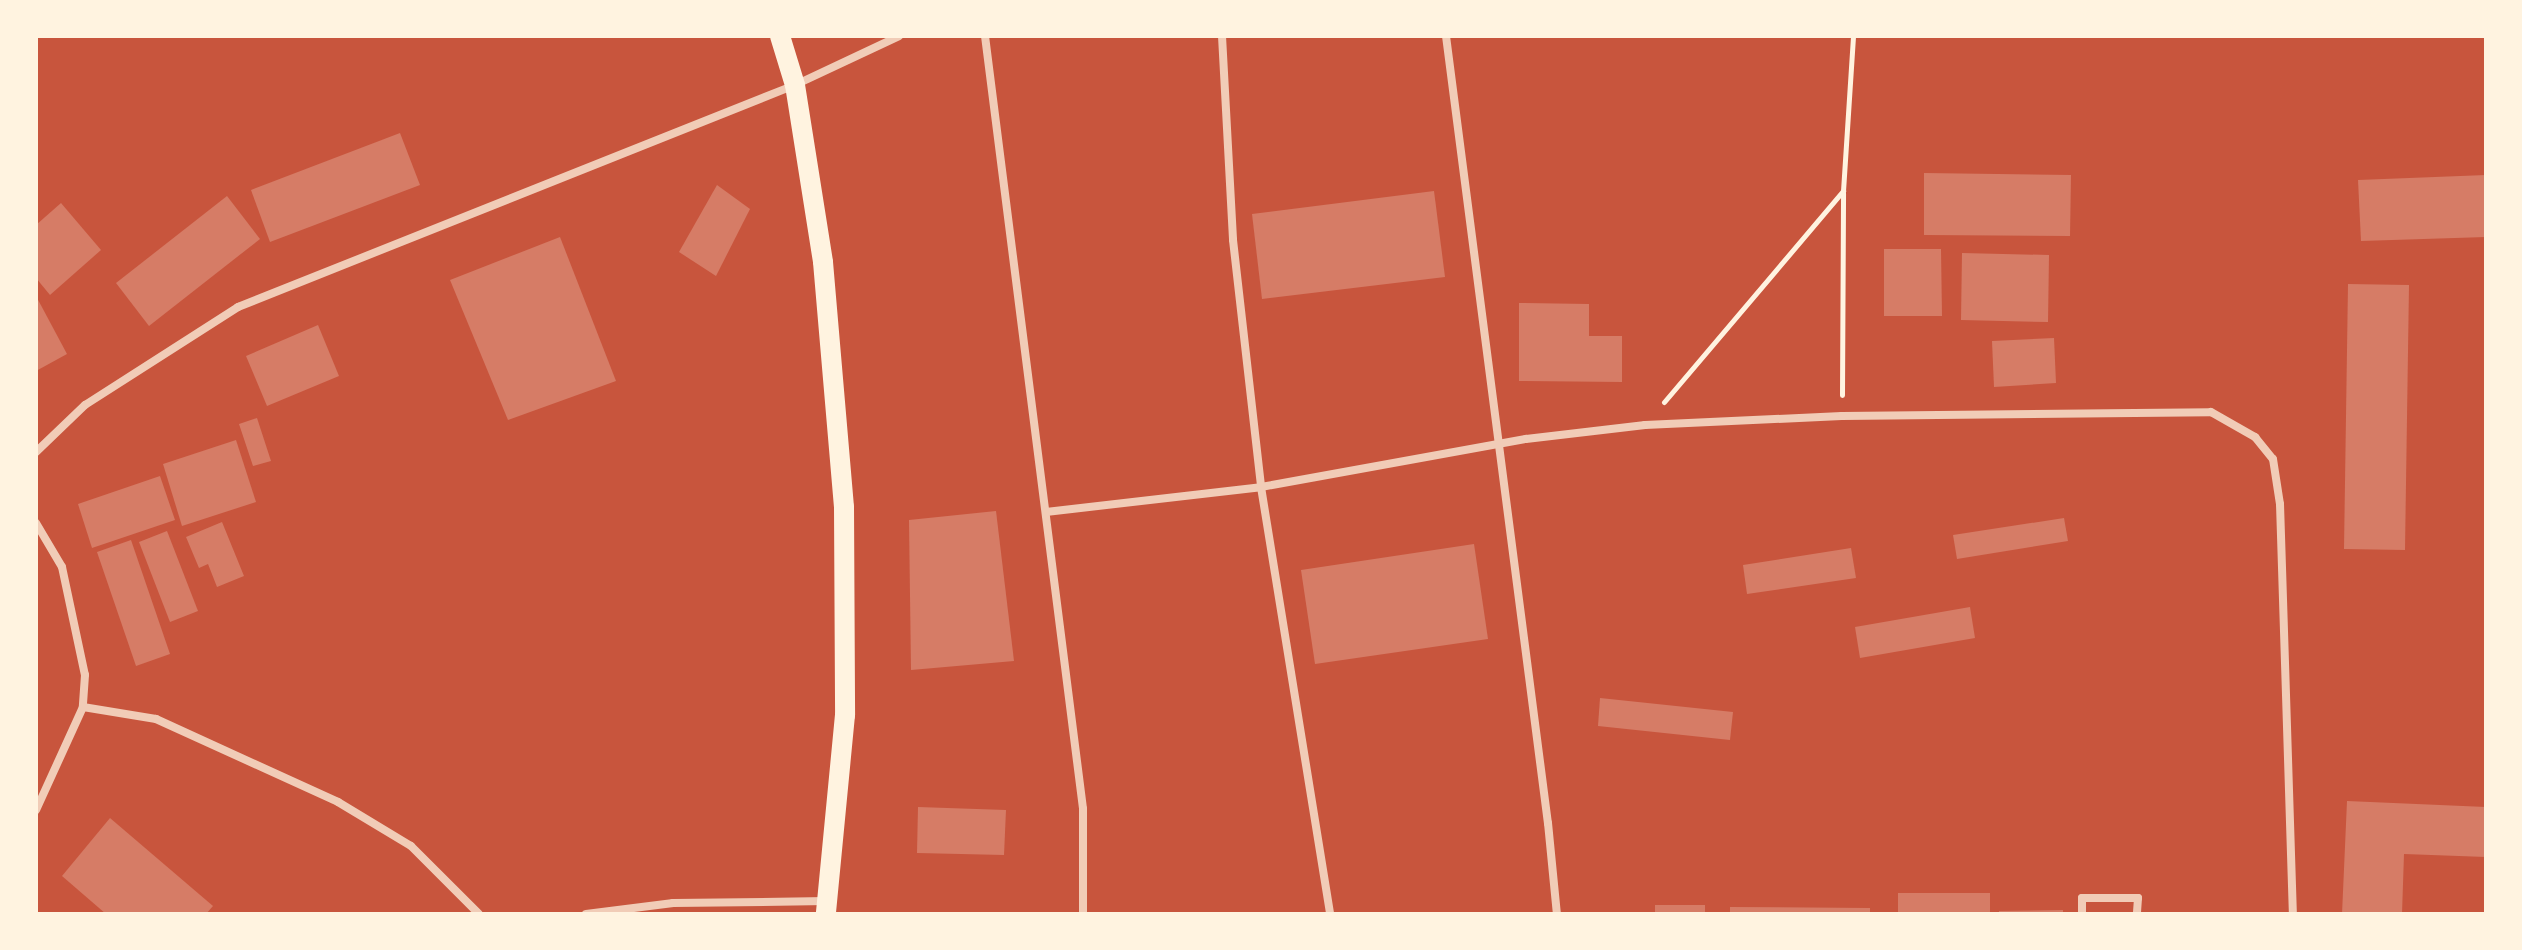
<!DOCTYPE html>
<html>
<head>
<meta charset="utf-8">
<style>
	body { margin:0 }
	#map { position:relative; width:2522px; height:950px; overflow:hidden; background:#c8553d; font-family:"Varela Round",sans-serif }
	div>[style] { position:absolute }
	.building>* { inset:0; background:#d67c66 }
	.path>* { height:5px; margin:-2.5px; padding:0 2.5px; transform-origin:2.5px; border-radius:2.5px; background:#fff3e0 }
	.minor>* { height:8px; margin:-4px; padding:0 4px; transform-origin:4px; border-radius:4px; background:#f1ccb7 }
	.primary>* { height:20px; margin:-10px; padding:0 10px; transform-origin:10px; border-radius:10px; background:#fff3e0 }
	span { translate:-50% -50%; white-space:nowrap; text-align:center; line-height:1.15; -webkit-text-stroke:6px #fff3e0; paint-order:stroke }
	.frame { position:absolute; inset:0; border:38px solid #fff3e0; pointer-events:none }
</style>
</head>
<body>
<div id="map">
	<div class="building">
		<i style="clip-path:polygon(400px 133px,420px 185px,270px 242px,251px 190px)"></i>
		<i style="clip-path:polygon(1924px 173px,2071px 175px,2070px 236px,1924px 235px)"></i>
		<i style="clip-path:polygon(2486px 175px,2486px 237px,2361px 241px,2358px 180px)"></i>
		<i style="clip-path:polygon(717px 185px,750px 209px,716px 276px,679px 252px)"></i>
		<i style="clip-path:polygon(1434px 191px,1445px 277px,1262px 299px,1252px 214px)"></i>
		<i style="clip-path:polygon(227px 196px,260px 239px,149px 326px,116px 283px)"></i>
		<i style="clip-path:polygon(61px 203px,101px 250px,50px 295px,36px 278px,36px 225px)"></i>
		<i style="clip-path:polygon(560px 237px,616px 381px,508px 420px,450px 280px)"></i>
		<i style="clip-path:polygon(1884px 249px,1941px 249px,1942px 316px,1884px 316px)"></i>
		<i style="clip-path:polygon(1962px 253px,2049px 255px,2048px 322px,1961px 320px)"></i>
		<i style="clip-path:polygon(2348px 284px,2409px 285px,2405px 550px,2344px 549px)"></i>
		<i style="clip-path:polygon(36px 296px,67px 354px,36px 371px)"></i>
		<i style="clip-path:polygon(1519px 303px,1589px 304px,1589px 336px,1622px 336px,1622px 382px,1519px 381px)"></i>
		<i style="clip-path:polygon(318px 325px,339px 376px,267px 406px,246px 356px)"></i>
		<i style="clip-path:polygon(2054px 338px,2056px 383px,1994px 387px,1992px 341px)"></i>
		<i style="clip-path:polygon(257px 418px,271px 461px,253px 466px,239px 424px)"></i>
		<i style="clip-path:polygon(236px 440px,256px 502px,182px 526px,163px 464px)"></i>
		<i style="clip-path:polygon(160px 476px,175px 520px,92px 548px,78px 504px)"></i>
		<i style="clip-path:polygon(996px 511px,1014px 661px,911px 670px,909px 520px)"></i>
		<i style="clip-path:polygon(2064px 518px,2068px 541px,1957px 559px,1953px 535px)"></i>
		<i style="clip-path:polygon(222px 522px,244px 576px,217px 587px,208px 564px,199px 568px,186px 537px)"></i>
		<i style="clip-path:polygon(167px 531px,198px 611px,170px 622px,139px 542px)"></i>
		<i style="clip-path:polygon(131px 540px,170px 654px,136px 666px,97px 552px)"></i>
		<i style="clip-path:polygon(1474px 544px,1488px 639px,1315px 664px,1301px 570px)"></i>
		<i style="clip-path:polygon(1851px 548px,1856px 578px,1747px 594px,1743px 565px)"></i>
		<i style="clip-path:polygon(1970px 607px,1975px 638px,1860px 658px,1855px 627px)"></i>
		<i style="clip-path:polygon(1600px 698px,1733px 712px,1730px 740px,1598px 726px)"></i>
		<i style="clip-path:polygon(2347px 801px,2486px 807px,2486px 857px,2404px 854px,2402px 914px,2342px 914px)"></i>
		<i style="clip-path:polygon(918px 807px,1006px 810px,1004px 855px,917px 853px)"></i>
		<i style="clip-path:polygon(110px 818px,213px 906px,206px 914px,106px 914px,62px 876px)"></i>
		<i style="clip-path:polygon(1898px 893px,1990px 893px,1990px 914px,1898px 914px)"></i>
		<i style="clip-path:polygon(1655px 905px,1705px 905px,1705px 914px,1655px 914px)"></i>
		<i style="clip-path:polygon(1730px 907px,1870px 908px,1870px 914px,1730px 914px)"></i>
		<i style="clip-path:polygon(2063px 910px,2063px 914px,1999px 914px,1999px 911px)"></i>
	</div>
	<div class="path">
		<i style="left:1842px;top:395px;width:202px;rotate:-89.7deg"></i>
		<i style="left:1664px;top:402px;width:277px;rotate:-49.7deg"></i>
		<i style="left:1843px;top:191px;width:155px;rotate:-86.3deg"></i>
	</div>
	<div class="minor">
		<i style="left:985px;top:36px;width:779px;rotate:82.77deg"></i>
		<i style="left:1083px;top:809px;width:105px;rotate:90deg"></i>
		<i style="left:1222px;top:36px;width:204px;rotate:86.9deg"></i>
		<i style="left:1233px;top:240px;width:249px;rotate:83.5deg"></i>
		<i style="left:1261px;top:487px;width:433px;rotate:80.8deg"></i>
		<i style="left:1446px;top:36px;width:794px;rotate:82.62deg"></i>
		<i style="left:1548px;top:823px;width:91px;rotate:84.4deg"></i>
		<i style="left:36px;top:452px;width:68px;rotate:-43.8deg"></i>
		<i style="left:85px;top:405px;width:182px;rotate:-32.6deg"></i>
		<i style="left:238px;top:307px;width:600px;rotate:-21.73deg"></i>
		<i style="left:795px;top:85px;width:115px;rotate:-25.2deg"></i>
		<i style="left:1046px;top:512px;width:216px;rotate:-6.6deg"></i>
		<i style="left:1261px;top:487px;width:269px;rotate:-10.3deg"></i>
		<i style="left:1526px;top:439px;width:120px;rotate:-6.7deg"></i>
		<i style="left:1645px;top:425px;width:197px;rotate:-2.6deg"></i>
		<i style="left:1842px;top:416px;width:369px;rotate:-0.6deg"></i>
		<i style="left:2211px;top:412px;width:51px;rotate:29.6deg"></i>
		<i style="left:2255px;top:437px;width:28px;rotate:51deg"></i>
		<i style="left:2273px;top:459px;width:46px;rotate:81.2deg"></i>
		<i style="left:2280px;top:504px;width:410px;rotate:88.2deg"></i>
		<i style="left:36px;top:523px;width:51px;rotate:59.4deg"></i>
		<i style="left:62px;top:567px;width:110px;rotate:78deg"></i>
		<i style="left:85px;top:675px;width:32px;rotate:94deg"></i>
		<i style="left:83px;top:707px;width:113px;rotate:114.5deg"></i>
		<i style="left:83px;top:707px;width:74px;rotate:9.3deg"></i>
		<i style="left:156px;top:719px;width:200px;rotate:24.5deg"></i>
		<i style="left:338px;top:802px;width:85px;rotate:31.1deg"></i>
		<i style="left:411px;top:846px;width:96px;rotate:45deg"></i>
		<i style="left:586px;top:914px;width:88px;rotate:-7.2deg"></i>
		<i style="left:673px;top:903px;width:154px;rotate:-0.7deg"></i>
		<i style="left:2082px;top:914px;width:16px;rotate:-90deg"></i>
		<i style="left:2082px;top:898px;width:56px"></i>
		<i style="left:2138px;top:898px;width:16px;rotate:94deg"></i>
	</div>
	<div class="primary">
		<i style="left:780px;top:36px;width:51px;rotate:73deg"></i>
		<i style="left:795px;top:85px;width:179px;rotate:81deg"></i>
		<i style="left:823px;top:262px;width:246px;rotate:85.1deg"></i>
		<i style="left:844px;top:507px;width:208px;rotate:89.7deg"></i>
		<i style="left:845px;top:715px;width:200px;rotate:95.5deg"></i>
	</div>
	<div class="frame"></div>
</div>
</body>
</html>
